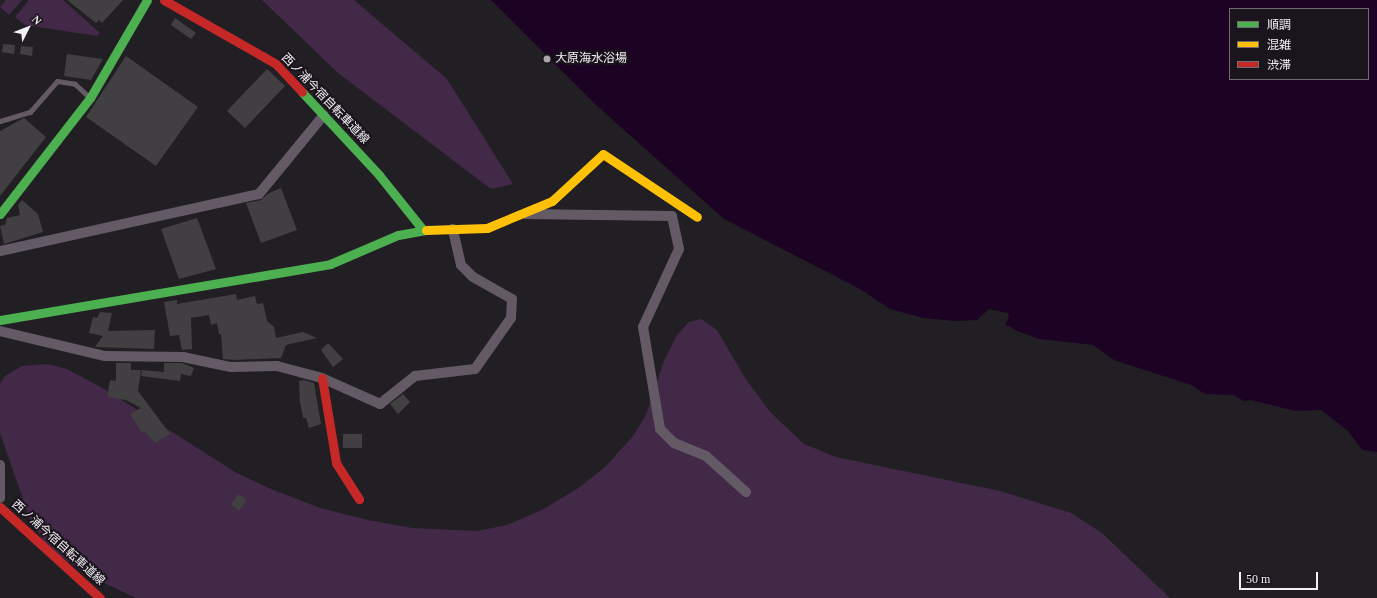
<!DOCTYPE html>
<html>
<head>
<meta charset="utf-8">
<style>
	body { margin:0 }
	#map { position:relative; width:1377px; height:598px; overflow:hidden; background:#221f24; font-family:"Times New Roman","Noto Sans JP",serif }
	div>[style] { position:absolute }
	.green>* { inset:0; background:#412947 }
	.water>* { inset:0; background:#1c0323 }
	.building>* { inset:0; background:#413f42 }
	.lane>* { height:5px; margin:-2.5px; padding:0 2.5px; transform-origin:2.5px; border-radius:2.5px; background:#635a65 }
	.street>* { height:10px; margin:-5px; padding:0 5px; transform-origin:5px; border-radius:5px; background:#635a65 }
	.fast>* { height:9px; margin:-4.5px; padding:0 4.5px; transform-origin:4.5px; border-radius:4.5px; background:#4caf50 }
	.slow>* { height:9px; margin:-4.5px; padding:0 4.5px; transform-origin:4.5px; border-radius:4.5px; background:#ffc107 }
	.jam>* { height:9px; margin:-4.5px; padding:0 4.5px; transform-origin:4.5px; border-radius:4.5px; background:#c62828 }
	.dots>* { width:11px; height:11px; translate:-50% -50%; box-sizing:border-box; border:2px solid #1a141c; border-radius:50% }
	span { translate:-50% -50%; white-space:nowrap; text-align:center; line-height:1.15; -webkit-text-stroke:4px #1a141c; paint-order:stroke }
	.poi-label { font-size:12px; color:#f4eff5 }
	.left { translate:0 -50%; text-align:left }
	.street-label { font-size:12px; color:#f4eff5 }
	.legend { position:absolute; left:1229px; top:8px; width:140px; height:72px; box-sizing:border-box; background:#1a141c; border:1px solid #716c73; margin:0; padding:5px 7px; list-style:none; font-size:12px; color:#f4eff5 }
	.legend li { display:flex; align-items:center; gap:8px; height:20px }
	.legend b { width:20px; border:1px solid #716c73 }
	.north { position:absolute; left:8px; top:8px; width:40px; height:40px; -webkit-text-stroke:3px #1a141c; paint-order:stroke; rotate:48deg; font-size:11px; font-weight:700; line-height:16px; text-align:center; color:#f4eff5 }
	.north::after { content:''; display:block; margin:auto; width:14px; height:18px; background:#f4eff5; clip-path:polygon(50% 0,100% 100%,50% 72%,0 100%) }
	.scale { position:absolute; left:1239px; top:572px; width:79px; height:18px; box-sizing:border-box; border:2px solid #f4eff5; border-top:0; padding-left:5px; font-size:12px; line-height:14px; white-space:nowrap; color:#f4eff5; -webkit-text-stroke:3px #1a141c; paint-order:stroke }
</style>
</head>
<body>
<div id="map">
	<div class="green">
		<i style="clip-path:polygon(6px 0,22px 0,9px 15px,0 7px)"></i>
		<i style="clip-path:polygon(29px 0,63px 0,100px 33px,97px 36px,25px 25px,15px 17px)"></i>
		<i style="clip-path:polygon(262px 0,354px 0,447px 79px,513px 184px,491px 189px,338px 73px)"></i>
		<i style="clip-path:polygon(701px 319px,717px 330px,745px 378px,771px 413px,804px 444px,836px 457px,1000px 491px,1071px 513px,1102px 533px,1170px 598px,136px 598px,98px 580px,61px 557px,44px 541px,31px 522px,0 433px,0 384px,5px 376px,22px 366px,47px 364px,67px 369px,106px 390px,235px 472px,271px 489px,320px 508px,368px 520px,412px 528px,477px 531px,507px 525px,542px 510px,580px 487px,606px 466px,633px 436px,646px 415px,664px 361px,677px 335px,689px 322px)"></i>
	</div>
	<div class="water">
		<i style="clip-path:polygon(evenodd,491px 0,1377px 0,1377px 452px,1362px 450px,1348px 431px,1321px 410px,1295px 411px,1251px 400px,1244px 401px,1233px 395px,1205px 394px,1191px 385px,1114px 360px,1093px 345px,1040px 339px,1019px 332px,1005px 324px,1009px 318px,1008px 313px,989px 309px,977px 320px,955px 321px,923px 318px,890px 309px,860px 289px,724px 219px,595px 104px,491px 0,1230px 9px,1368px 9px,1368px 79px,1230px 79px,1230px 9px)"></i>
	</div>
	<div class="building">
		<i style="clip-path:polygon(67px 0,123px 0,102px 23px,99px 20px,96px 23px)"></i>
		<i style="clip-path:polygon(175px 18px,196px 33px,191px 39px,171px 25px)"></i>
		<i style="clip-path:polygon(3px 44px,15px 45px,14px 54px,2px 52px)"></i>
		<i style="clip-path:polygon(21px 46px,33px 47px,32px 56px,20px 54px)"></i>
		<i style="clip-path:polygon(67px 54px,103px 59px,91px 80px,64px 76px)"></i>
		<i style="clip-path:polygon(126px 56px,198px 107px,156px 166px,86px 117px)"></i>
		<i style="clip-path:polygon(267px 69px,285px 86px,245px 128px,227px 111px)"></i>
		<i style="clip-path:polygon(24px 118px,46px 137px,0 196px,0 131px)"></i>
		<i style="clip-path:polygon(281px 188px,297px 230px,261px 243px,246px 203px,261px 200px,269px 193px)"></i>
		<i style="clip-path:polygon(22px 200px,38px 214px,43px 232px,4px 244px,0 226px,5px 225px,7px 218px,20px 215px,18px 205px)"></i>
		<i style="clip-path:polygon(197px 218px,216px 269px,179px 279px,161px 229px)"></i>
		<i style="clip-path:polygon(236px 294px,237px 300px,255px 296px,257px 304px,263px 303px,267px 321px,274px 327px,276px 338px,303px 332px,317px 338px,286px 345px,281px 358px,235px 360px,223px 359px,221px 334px,219px 334px,217px 323px,211px 325px,209px 315px,191px 318px,192px 349px,182px 350px,179px 335px,170px 336px,164px 302px,177px 300px,177px 304px)"></i>
		<i style="clip-path:polygon(100px 312px,112px 313px,108px 331px,155px 330px,154px 349px,95px 347px,103px 336px,89px 333px,93px 317px,97px 318px)"></i>
		<i style="clip-path:polygon(328px 343px,343px 359px,333px 367px,321px 350px)"></i>
		<i style="clip-path:polygon(116px 363px,131px 363px,131px 370px,141px 370px,138px 391px,170px 434px,155px 443px,144px 431px,142px 433px,130px 414px,141px 408px,126px 400px,107px 397px,110px 380px,116px 381px)"></i>
		<i style="clip-path:polygon(164px 363px,182px 363px,194px 368px,191px 376px,181px 374px,180px 381px,141px 376px,142px 370px,164px 372px)"></i>
		<i style="clip-path:polygon(304px 380px,314px 383px,321px 424px,309px 428px,306px 418px,303px 418px,300px 402px,299px 381px)"></i>
		<i style="clip-path:polygon(403px 394px,410px 402px,398px 414px,390px 404px)"></i>
		<i style="clip-path:polygon(343px 434px,362px 434px,362px 448px,343px 448px)"></i>
		<i style="clip-path:polygon(238px 494px,247px 500px,239px 511px,231px 505px)"></i>
	</div>
	<div class="lane">
		<i style="left:0;top:121px;width:31px;rotate:-17deg"></i>
		<i style="left:30px;top:112px;width:41px;rotate:-48.9deg"></i>
		<i style="left:57px;top:81px;width:18px;rotate:9deg"></i>
		<i style="left:75px;top:84px;width:21px;rotate:43deg"></i>
	</div>
	<div class="street">
		<i style="left:525px;top:214px;width:147px;rotate:0.8deg"></i>
		<i style="left:672px;top:216px;width:34px;rotate:78deg"></i>
		<i style="left:679px;top:249px;width:86px;rotate:114.8deg"></i>
		<i style="left:643px;top:327px;width:103px;rotate:80.5deg"></i>
		<i style="left:660px;top:429px;width:20px;rotate:45deg"></i>
		<i style="left:674px;top:443px;width:35px;rotate:22deg"></i>
		<i style="left:706px;top:456px;width:54px;rotate:42deg"></i>
		<i style="left:0;top:251px;width:265px;rotate:-12.4deg"></i>
		<i style="left:259px;top:194px;width:102px;rotate:-50.6deg"></i>
		<i style="left:0;top:331px;width:108px;rotate:13.4deg"></i>
		<i style="left:105px;top:356px;width:78px;rotate:0.7deg"></i>
		<i style="left:183px;top:357px;width:49px;rotate:11.8deg"></i>
		<i style="left:231px;top:367px;width:46px;rotate:-1.2deg"></i>
		<i style="left:277px;top:366px;width:47px;rotate:14.9deg"></i>
		<i style="left:322px;top:378px;width:64px;rotate:24.1deg"></i>
		<i style="left:380px;top:404px;width:45px;rotate:-38.7deg"></i>
		<i style="left:415px;top:376px;width:60px;rotate:-6.7deg"></i>
		<i style="left:475px;top:369px;width:62px;rotate:-54.8deg"></i>
		<i style="left:511px;top:318px;width:19px;rotate:-87deg"></i>
		<i style="left:512px;top:299px;width:45px;rotate:-150.6deg"></i>
		<i style="left:473px;top:277px;width:17px;rotate:-135deg"></i>
		<i style="left:461px;top:265px;width:37px;rotate:-103deg"></i>
		<i style="left:0;top:465px;width:33px;rotate:90deg"></i>
	</div>
	<div class="fast">
		<i style="left:302px;top:92px;width:113px;rotate:47.1deg"></i>
		<i style="left:379px;top:175px;width:70px;rotate:51.3deg"></i>
		<i style="left:0;top:214px;width:147px;rotate:-52.2deg"></i>
		<i style="left:90px;top:98px;width:113px;rotate:-59.8deg"></i>
		<i style="left:0;top:320px;width:335px;rotate:-9.6deg"></i>
		<i style="left:330px;top:264px;width:74px;rotate:-23.1deg"></i>
		<i style="left:398px;top:235px;width:28px;rotate:-10deg"></i>
	</div>
	<div class="slow">
		<i style="left:426px;top:230px;width:61px;rotate:-1.9deg"></i>
		<i style="left:487px;top:228px;width:70px;rotate:-22.6deg"></i>
		<i style="left:552px;top:201px;width:69px;rotate:-42.7deg"></i>
		<i style="left:603px;top:154px;width:113px;rotate:33.8deg"></i>
	</div>
	<div class="jam">
		<i style="left:164px;top:0;width:129px;rotate:29.7deg"></i>
		<i style="left:276px;top:64px;width:38px;rotate:47deg"></i>
		<i style="left:322px;top:378px;width:86px;rotate:80.6deg"></i>
		<i style="left:336px;top:463px;width:43px;rotate:57.4deg"></i>
		<i style="left:0;top:507px;width:135px;rotate:42.3deg"></i>
	</div>
	<div class="dots">
		<i style="left:547px;top:59px;background:#aaa6ac"></i>
	</div>
	<div class="poi-label">
		<span class="left" style="left:555px;top:59px">大原海水浴場</span>
	</div>
	<div class="street-label">
		<span style="left:325px;top:99px;rotate:46deg">西ノ浦今宿自転車道線</span>
		<span style="left:58px;top:543px;rotate:42deg">西ノ浦今宿自転車道線</span>
	</div>
	<ul class="legend">
	<li><b style="height:5px;background:#4caf50"></b>順調</li>
	<li><b style="height:5px;background:#ffc107"></b>混雑</li>
	<li><b style="height:5px;background:#c62828"></b>渋滞</li>
	</ul>
	<div class="north">N</div>
	<div class="scale">50 m</div>
</div>
</body>
</html>
